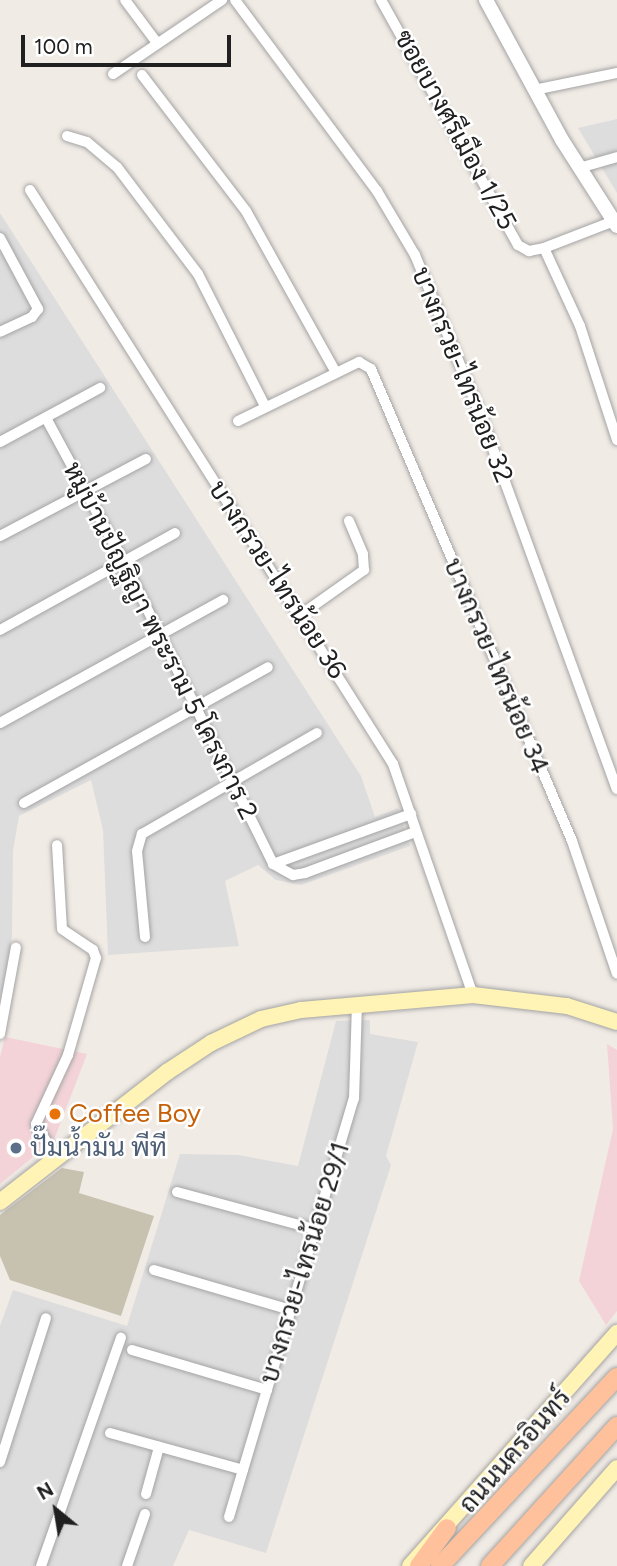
<!DOCTYPE html>
<html>
<head>
<meta charset="utf-8">
<style>
	body { margin:0 }
	#map { position:relative; width:617px; height:1566px; overflow:hidden; background:#f1ebe5; font-family:Figtree,Sarabun,sans-serif }
	div>[style] { position:absolute }
	.residential>* { inset:0; background:#dedddd }
	.commercial>* { inset:0; background:#f3d3d8 }
	.construction>* { inset:0; background:#c7c2b0 }
	.roads { filter:drop-shadow(0 0 2px #a4a4a4) drop-shadow(0 0 2px #a4a4a4) }
	.minor>* { height:10px; margin:-5px; padding:0 5px; transform-origin:5px; border-radius:5px; background:#fff }
	.tertiary>* { height:14px; margin:-7px; padding:0 7px; transform-origin:7px; border-radius:7px; background:#fff }
	.secondary>* { height:16px; margin:-8px; padding:0 8px; transform-origin:8px; border-radius:8px; background:#fff4b5 }
	.primary>* { height:18px; margin:-9px; padding:0 9px; transform-origin:9px; border-radius:9px; background:#ffc19c }
	.dots>* { width:19px; height:19px; translate:-50% -50%; box-sizing:border-box; border:4px solid #fff; border-radius:50% }
	span { translate:-50% -50%; white-space:nowrap; text-align:center; line-height:1.15; -webkit-text-stroke:5px #fff; paint-order:stroke }
	.street-label { font-size:26px; color:#202020 }
	.food-label { font-size:26px; color:#c56008 }
	.left { translate:0 -50%; text-align:left }
	.service-label { font-size:26px; color:#4e5e75 }
	.north { position:absolute; left:21px; top:1475px; width:70px; height:70px; -webkit-text-stroke:5px #fff; paint-order:stroke; rotate:330deg; font-size:19px; font-weight:700; line-height:28px; text-align:center; color:#202020 }
	.north::after { content:''; display:block; margin:auto; width:24px; height:32px; background:#202020; clip-path:polygon(50% 0,100% 100%,50% 72%,0 100%) }
	.scale { position:absolute; left:21px; top:35px; width:210px; height:32px; box-sizing:border-box; border:4px solid #202020; border-top:0; padding-left:9px; font-size:21px; line-height:24px; white-space:nowrap; color:#202020; -webkit-text-stroke:5px #fff; paint-order:stroke }
</style>
</head>
<body>
<div id="map">
	<div class="residential">
		<i style="clip-path:polygon(617px 119px,617px 193px,578px 128px)"></i>
		<i style="clip-path:polygon(0 213px,361px 776px,375px 817px,398px 808px,410px 846px,301px 885px,276px 880px,258px 865px,225px 881px,239px 946px,108px 955px,103px 830px,91px 780px,19px 816px,13px 851px,12px 935px,0 1025px)"></i>
		<i style="clip-path:polygon(370px 1020px,370px 1034px,418px 1042px,386px 1156px,391px 1165px,266px 1553px,189px 1530px,173px 1566px,0 1566px,0 1326px,13px 1290px,127px 1326px,180px 1154px,238px 1155px,298px 1166px,336px 1021px)"></i>
	</div>
	<div class="commercial">
		<i style="clip-path:polygon(5px 1037px,87px 1054px,54px 1140px,0 1184px,0 1057px)"></i>
		<i style="clip-path:polygon(607px 1044px,617px 1050px,617px 1311px,606px 1325px,579px 1281px,613px 1129px)"></i>
	</div>
	<div class="construction">
		<i style="clip-path:polygon(62px 1168px,84px 1172px,79px 1193px,154px 1216px,121px 1316px,10px 1280px,0 1256px,0 1215px)"></i>
	</div>
	<div class="roads">
		<div class="minor">
			<i style="left:125px;top:0;width:54px;rotate:53.3deg"></i>
			<i style="left:235px;top:0;width:238px;rotate:53.4deg"></i>
			<i style="left:377px;top:191px;width:74px;rotate:59.3deg"></i>
			<i style="left:415px;top:255px;width:174px;rotate:67.7deg"></i>
			<i style="left:481px;top:416px;width:397px;rotate:70deg"></i>
			<i style="left:381px;top:0;width:281px;rotate:60.8deg"></i>
			<i style="left:518px;top:245px;width:13px;rotate:29deg"></i>
			<i style="left:529px;top:251px;width:15px;rotate:-11deg"></i>
			<i style="left:544px;top:248px;width:75px;rotate:-21.1deg"></i>
			<i style="left:113px;top:74px;width:132px;rotate:-34.2deg"></i>
			<i style="left:142px;top:75px;width:171px;rotate:52.6deg"></i>
			<i style="left:246px;top:211px;width:185px;rotate:60.9deg"></i>
			<i style="left:534px;top:90px;width:85px;rotate:-11.6deg"></i>
			<i style="left:67px;top:136px;width:21px;rotate:17deg"></i>
			<i style="left:87px;top:142px;width:39px;rotate:40deg"></i>
			<i style="left:117px;top:167px;width:134px;rotate:52.9deg"></i>
			<i style="left:198px;top:274px;width:148px;rotate:63.1deg"></i>
			<i style="left:579px;top:168px;width:40px;rotate:-16deg"></i>
			<i style="left:30px;top:190px;width:679px;rotate:57.69deg"></i>
			<i style="left:393px;top:764px;width:244px;rotate:70.9deg"></i>
			<i style="left:0;top:238px;width:81px;rotate:61.8deg"></i>
			<i style="left:38px;top:309px;width:10px;rotate:127deg"></i>
			<i style="left:32px;top:317px;width:35px;rotate:155deg"></i>
			<i style="left:544px;top:248px;width:86px;rotate:65.2deg"></i>
			<i style="left:580px;top:326px;width:120px;rotate:72deg"></i>
			<i style="left:46px;top:418px;width:164px;rotate:61.6deg"></i>
			<i style="left:124px;top:562px;width:337px;rotate:63.7deg"></i>
			<i style="left:273px;top:864px;width:23px;rotate:29deg"></i>
			<i style="left:293px;top:875px;width:12px;rotate:-9deg"></i>
			<i style="left:305px;top:873px;width:117px;rotate:-20.4deg"></i>
			<i style="left:238px;top:421px;width:135px;rotate:-26deg"></i>
			<i style="left:359px;top:362px;width:14px;rotate:30deg"></i>
			<i style="left:371px;top:369px;width:513px;rotate:66.93deg"></i>
			<i style="left:572px;top:841px;width:140px;rotate:71.3deg"></i>
			<i style="left:0;top:442px;width:114px;rotate:-28.4deg"></i>
			<i style="left:0;top:536px;width:165px;rotate:-27.8deg"></i>
			<i style="left:299px;top:616px;width:80px;rotate:-35.3deg"></i>
			<i style="left:364px;top:570px;width:16px;rotate:-94deg"></i>
			<i style="left:363px;top:554px;width:36px;rotate:-113deg"></i>
			<i style="left:0;top:630px;width:200px;rotate:-29deg"></i>
			<i style="left:0;top:723px;width:255px;rotate:-28.9deg"></i>
			<i style="left:24px;top:803px;width:279px;rotate:-29.1deg"></i>
			<i style="left:273px;top:864px;width:147px;rotate:-19.9deg"></i>
			<i style="left:145px;top:937px;width:86px;rotate:-95.3deg"></i>
			<i style="left:137px;top:851px;width:18px;rotate:-74deg"></i>
			<i style="left:142px;top:834px;width:202px;rotate:-30deg"></i>
			<i style="left:0;top:1034px;width:88px;rotate:-79.6deg"></i>
			<i style="left:55px;top:1156px;width:37px;rotate:-121deg"></i>
			<i style="left:36px;top:1124px;width:76px;rotate:-65.1deg"></i>
			<i style="left:68px;top:1055px;width:101px;rotate:-73.9deg"></i>
			<i style="left:96px;top:958px;width:9px;rotate:-111deg"></i>
			<i style="left:93px;top:950px;width:37px;rotate:-146deg"></i>
			<i style="left:62px;top:929px;width:84px;rotate:-93.4deg"></i>
			<i style="left:177px;top:1192px;width:142px;rotate:15.1deg"></i>
			<i style="left:154px;top:1270px;width:143px;rotate:16.3deg"></i>
			<i style="left:132px;top:1350px;width:141px;rotate:16.5deg"></i>
			<i style="left:110px;top:1433px;width:138px;rotate:15.5deg"></i>
			<i style="left:0;top:1462px;width:151px;rotate:-72.3deg"></i>
			<i style="left:146px;top:1494px;width:49px;rotate:-74.5deg"></i>
			<i style="left:229px;top:1517px;width:436px;rotate:-73.4deg"></i>
			<i style="left:354px;top:1099px;width:94px;rotate:-88.2deg"></i>
			<i style="left:41px;top:1566px;width:242px;rotate:-70.7deg"></i>
			<i style="left:127px;top:1566px;width:55px;rotate:-70.9deg"></i>
		</div>
		<div class="tertiary">
			<i style="left:486px;top:0;width:159px;rotate:61.5deg"></i>
			<i style="left:562px;top:140px;width:102px;rotate:57.4deg"></i>
		</div>
		<div class="secondary">
			<i style="left:0;top:1202px;width:212px;rotate:-37.9deg"></i>
			<i style="left:167px;top:1072px;width:53px;rotate:-33.4deg"></i>
			<i style="left:211px;top:1043px;width:55px;rotate:-25.6deg"></i>
			<i style="left:261px;top:1019px;width:41px;rotate:-12.7deg"></i>
			<i style="left:301px;top:1010px;width:173px;rotate:-5deg"></i>
			<i style="left:473px;top:995px;width:95px;rotate:6.7deg"></i>
			<i style="left:567px;top:1006px;width:52px;rotate:17.7deg"></i>
			<i style="left:410px;top:1566px;width:312px;rotate:-48.4deg"></i>
			<i style="left:531px;top:1566px;width:130px;rotate:-48.7deg"></i>
		</div>
		<div class="primary">
			<i style="left:419px;top:1566px;width:47px;rotate:-53.6deg"></i>
			<i style="left:440px;top:1566px;width:259px;rotate:-46.9deg"></i>
			<i style="left:490px;top:1566px;width:189px;rotate:-47.8deg"></i>
		</div>
	</div>
	<div class="dots">
		<i style="left:55px;top:1114px;background:#e8710a"></i>
		<i style="left:16px;top:1148px;background:#5c6f8a"></i>
	</div>
	<div class="street-label">
		<span style="left:455px;top:130px;rotate:61deg">ซอยบางศรีเมือง 1/25</span>
		<span style="left:462px;top:375px;rotate:68deg">บางกรวย-ไทรน้อย 32</span>
		<span style="left:277px;top:580px;rotate:57deg">บางกรวย-ไทรน้อย 36</span>
		<span style="left:160px;top:641px;rotate:63deg">หมู่บ้านปัญฐิญา พระราม 5 โครงการ 2</span>
		<span style="left:496px;top:666px;rotate:67deg">บางกรวย-ไทรน้อย 34</span>
		<span style="left:305px;top:1263px;rotate:-73deg">บางกรวย-ไทรน้อย 29/1</span>
		<span style="left:515px;top:1451px;rotate:-49deg">ถนนนครอินทร์</span>
	</div>
	<div class="food-label">
		<span class="left" style="left:69px;top:1114px">Coffee Boy</span>
	</div>
	<div class="service-label">
		<span class="left" style="left:30px;top:1148px">ปั๊มน้ำมัน พีที</span>
	</div>
	<div class="north">N</div>
	<div class="scale">100 m</div>
</div>
</body>
</html>
